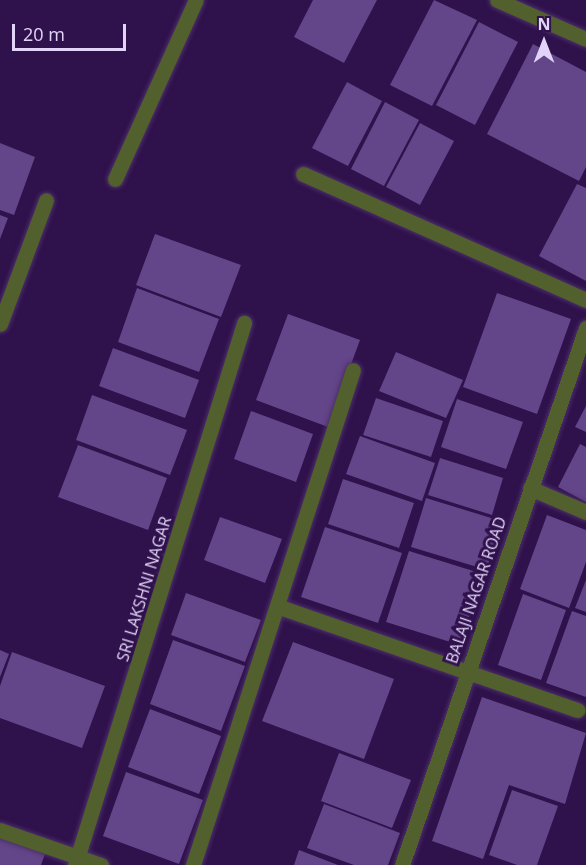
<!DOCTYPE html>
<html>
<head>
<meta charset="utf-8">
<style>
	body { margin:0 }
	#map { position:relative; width:586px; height:865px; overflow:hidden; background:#2f114c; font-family:"Open Sans",sans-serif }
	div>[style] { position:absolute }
	.building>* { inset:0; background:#634589 }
	.roads { filter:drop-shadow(0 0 2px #4c3068) drop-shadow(0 0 2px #4c3068) }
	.minor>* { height:15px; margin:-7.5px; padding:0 7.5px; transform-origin:7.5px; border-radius:7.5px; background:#51602d }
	span { translate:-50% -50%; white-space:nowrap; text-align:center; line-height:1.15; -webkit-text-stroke:6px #2f114c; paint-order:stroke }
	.street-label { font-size:16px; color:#e2d4f8 }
	.north { position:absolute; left:514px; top:12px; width:60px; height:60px; -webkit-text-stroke:4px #2f114c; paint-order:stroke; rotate:0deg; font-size:16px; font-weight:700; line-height:24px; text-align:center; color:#e2d4f8 }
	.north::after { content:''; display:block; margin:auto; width:21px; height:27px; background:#e2d4f8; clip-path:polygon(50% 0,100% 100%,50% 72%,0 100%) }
	.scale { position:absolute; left:12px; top:24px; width:114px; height:27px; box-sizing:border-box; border:3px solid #e2d4f8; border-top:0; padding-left:8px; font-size:18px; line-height:21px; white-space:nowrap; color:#e2d4f8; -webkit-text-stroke:4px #2f114c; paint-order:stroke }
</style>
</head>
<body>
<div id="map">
	<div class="building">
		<i style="clip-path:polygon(313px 0,377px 0,344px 63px,294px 37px)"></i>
		<i style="clip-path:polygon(434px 0,477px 20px,432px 106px,390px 85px)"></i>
		<i style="clip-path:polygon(479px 22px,518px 42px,475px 125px,436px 105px)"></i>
		<i style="clip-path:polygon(533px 44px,586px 72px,586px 167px,579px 181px,487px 134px)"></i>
		<i style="clip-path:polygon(347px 82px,382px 101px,348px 166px,312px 148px)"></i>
		<i style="clip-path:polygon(385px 102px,419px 120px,384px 186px,351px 169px)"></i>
		<i style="clip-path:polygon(420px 123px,454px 141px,420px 205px,386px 187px)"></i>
		<i style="clip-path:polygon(0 143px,35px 157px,14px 215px,0 210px)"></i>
		<i style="clip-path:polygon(577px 184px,586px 188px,586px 281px,539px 256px)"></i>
		<i style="clip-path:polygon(0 215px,8px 218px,0 239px)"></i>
		<i style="clip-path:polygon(155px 234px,241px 265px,221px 317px,136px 285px)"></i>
		<i style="clip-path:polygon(137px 288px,219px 319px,199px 372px,118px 342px)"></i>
		<i style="clip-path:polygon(497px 293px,571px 319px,537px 414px,463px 387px)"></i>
		<i style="clip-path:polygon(288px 314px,360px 340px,328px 427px,256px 400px)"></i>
		<i style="clip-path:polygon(113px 348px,199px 380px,185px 418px,99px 386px)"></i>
		<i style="clip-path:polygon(396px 352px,463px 380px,446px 418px,379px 391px)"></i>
		<i style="clip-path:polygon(92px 395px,187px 430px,170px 475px,76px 440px)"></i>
		<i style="clip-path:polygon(376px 398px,443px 421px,431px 457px,363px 435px)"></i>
		<i style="clip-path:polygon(457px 399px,523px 422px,506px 469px,441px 447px)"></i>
		<i style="clip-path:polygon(586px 406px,586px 432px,575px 427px)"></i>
		<i style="clip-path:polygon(251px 411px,313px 434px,296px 482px,234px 459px)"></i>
		<i style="clip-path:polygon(360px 436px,435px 463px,422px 501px,346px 474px)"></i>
		<i style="clip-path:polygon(580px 444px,586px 447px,586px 502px,558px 487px)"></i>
		<i style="clip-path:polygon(78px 445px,167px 478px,148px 530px,58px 497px)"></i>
		<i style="clip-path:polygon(440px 458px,503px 478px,492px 515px,428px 495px)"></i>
		<i style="clip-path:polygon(343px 479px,414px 503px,399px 548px,328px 524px)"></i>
		<i style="clip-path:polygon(426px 498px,501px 521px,487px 570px,411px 547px)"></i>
		<i style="clip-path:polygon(547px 515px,586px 530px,586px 562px,569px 608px,520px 589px)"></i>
		<i style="clip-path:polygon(220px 517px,282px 539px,265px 583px,204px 560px)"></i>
		<i style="clip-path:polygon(325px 527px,402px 553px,378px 623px,301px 597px)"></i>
		<i style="clip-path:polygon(409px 551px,483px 574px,460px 645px,386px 622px)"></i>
		<i style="clip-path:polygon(586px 580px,586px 612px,575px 608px)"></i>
		<i style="clip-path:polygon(186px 593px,261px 620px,245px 662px,171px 635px)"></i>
		<i style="clip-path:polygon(523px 594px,566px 610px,541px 680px,498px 665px)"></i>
		<i style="clip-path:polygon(572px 611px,586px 616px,586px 697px,546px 683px)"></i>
		<i style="clip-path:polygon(173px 640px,245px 666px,221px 731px,150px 704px)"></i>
		<i style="clip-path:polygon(293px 642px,394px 679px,364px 759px,262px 721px)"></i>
		<i style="clip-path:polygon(0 650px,9px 654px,0 677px)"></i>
		<i style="clip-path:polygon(12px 652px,105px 686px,82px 748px,0 718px,0 686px)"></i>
		<i style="clip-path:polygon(482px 697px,586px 733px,565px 804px,509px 785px,483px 859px,432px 841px)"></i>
		<i style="clip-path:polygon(150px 709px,221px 736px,199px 794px,128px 767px)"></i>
		<i style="clip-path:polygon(339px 753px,411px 780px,392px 828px,321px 801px)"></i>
		<i style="clip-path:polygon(126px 772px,203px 800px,179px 864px,103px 836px)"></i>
		<i style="clip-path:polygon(512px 790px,558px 806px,537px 865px,517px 865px,489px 855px)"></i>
		<i style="clip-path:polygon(324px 804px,400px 833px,388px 865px,354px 865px,307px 848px)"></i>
		<i style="clip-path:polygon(0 838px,45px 854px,41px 865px,0 865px)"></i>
		<i style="clip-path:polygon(299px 850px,338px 865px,294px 865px)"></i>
	</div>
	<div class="roads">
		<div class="minor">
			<i style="left:497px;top:0;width:97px;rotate:23.7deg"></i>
			<i style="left:303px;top:174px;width:310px;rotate:24deg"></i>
			<i style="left:115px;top:179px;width:196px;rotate:-65.7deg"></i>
			<i style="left:0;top:324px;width:132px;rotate:-69.6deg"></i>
			<i style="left:530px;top:488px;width:61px;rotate:23.2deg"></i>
			<i style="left:277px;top:606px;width:318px;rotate:19.1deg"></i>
			<i style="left:0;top:830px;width:107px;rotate:19.1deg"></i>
			<i style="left:75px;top:865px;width:568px;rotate:-72.68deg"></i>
			<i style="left:193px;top:865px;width:520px;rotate:-72.09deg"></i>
			<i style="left:402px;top:865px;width:568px;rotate:-71.09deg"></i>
		</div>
	</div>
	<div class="street-label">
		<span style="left:144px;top:589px;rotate:-73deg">SRI LAKSHNI NAGAR</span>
		<span style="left:476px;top:590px;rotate:-71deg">BALAJI NAGAR ROAD</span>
	</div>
	<div class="north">N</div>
	<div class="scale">20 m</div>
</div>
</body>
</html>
